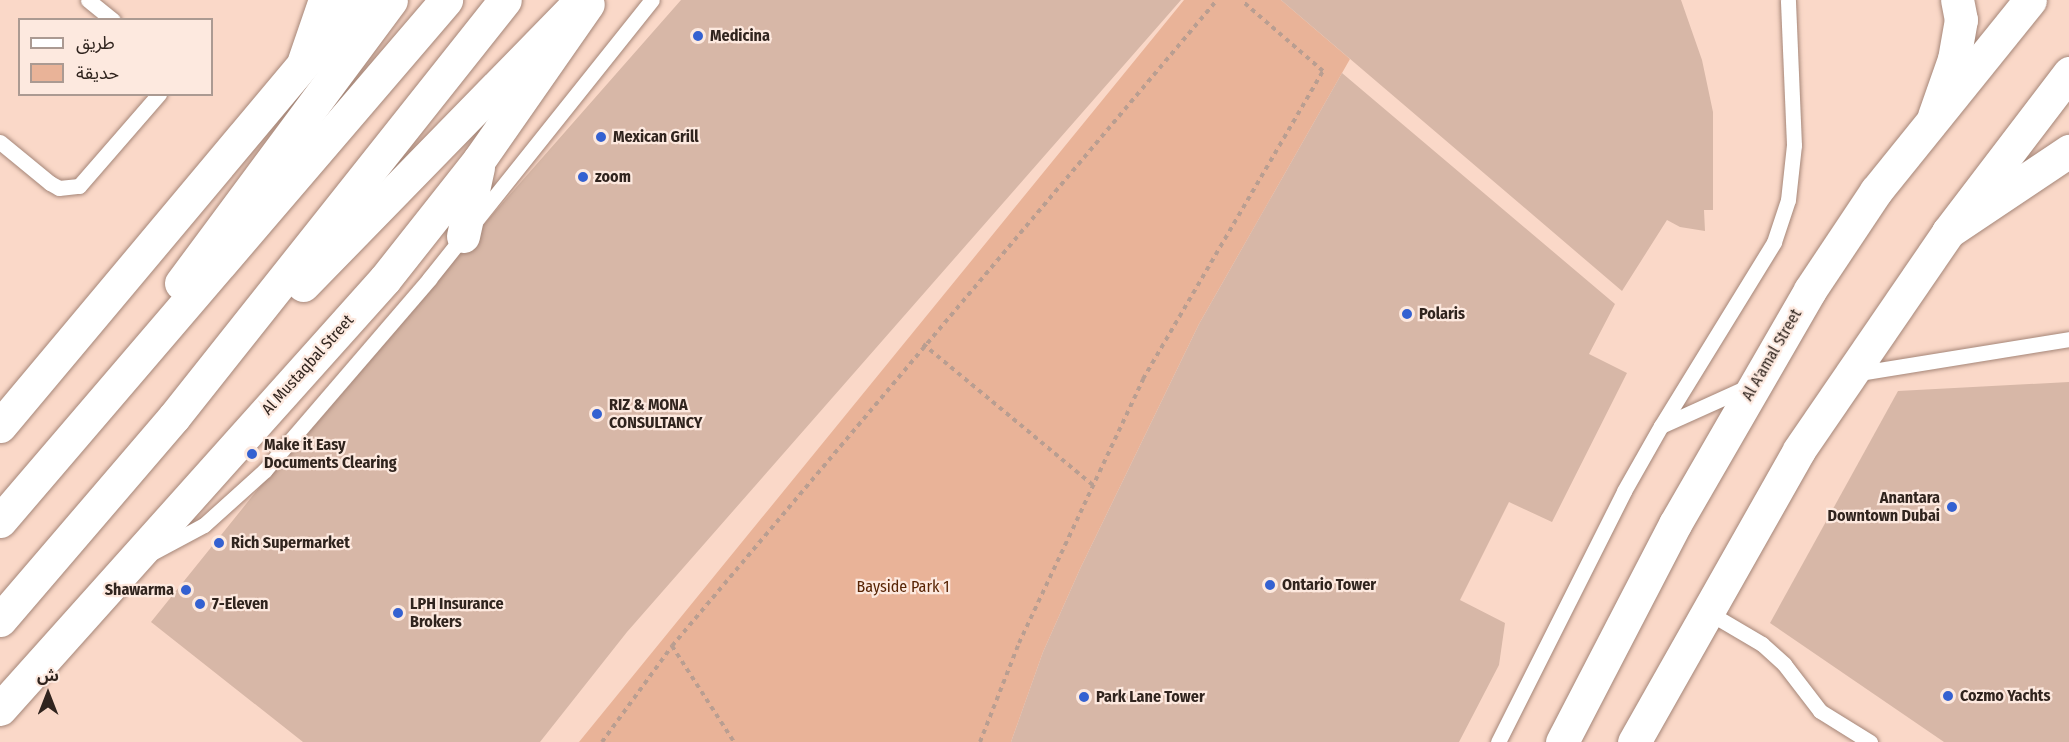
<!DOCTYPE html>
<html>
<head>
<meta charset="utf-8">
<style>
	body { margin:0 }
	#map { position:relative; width:2069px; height:742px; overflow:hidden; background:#fad8c8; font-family:"Fira Sans Condensed","Noto Sans Arabic",sans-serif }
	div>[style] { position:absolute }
	.green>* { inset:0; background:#e9b398 }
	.building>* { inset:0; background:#d7b7a7 }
	.path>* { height:4px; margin-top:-2px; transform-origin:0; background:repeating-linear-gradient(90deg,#b99e91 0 4.5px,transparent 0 9px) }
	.roads { filter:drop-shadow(0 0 2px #a58678) drop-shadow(0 0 2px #a58678) }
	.service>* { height:15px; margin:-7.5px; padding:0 7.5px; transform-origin:7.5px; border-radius:7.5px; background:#fff }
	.minor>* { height:32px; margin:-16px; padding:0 16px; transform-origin:16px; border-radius:16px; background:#fff }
	.tertiary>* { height:33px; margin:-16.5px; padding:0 16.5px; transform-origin:16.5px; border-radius:16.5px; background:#fff }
	.secondary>* { height:33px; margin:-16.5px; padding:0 16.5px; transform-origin:16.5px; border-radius:16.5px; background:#fff }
	.dots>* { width:16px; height:16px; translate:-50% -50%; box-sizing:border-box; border:3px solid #fde9df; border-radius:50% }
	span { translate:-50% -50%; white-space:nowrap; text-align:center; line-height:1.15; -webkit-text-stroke:4.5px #fde9df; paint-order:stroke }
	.poi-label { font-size:16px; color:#30241e; font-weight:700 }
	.left { translate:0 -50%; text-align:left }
	.right { translate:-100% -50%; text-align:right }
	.street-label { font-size:16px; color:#30241e }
	.park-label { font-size:16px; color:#582404 }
	.legend { position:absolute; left:18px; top:18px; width:195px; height:78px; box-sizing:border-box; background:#fde9df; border:2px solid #ab9a92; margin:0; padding:8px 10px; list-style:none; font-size:18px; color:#30241e }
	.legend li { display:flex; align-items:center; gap:12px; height:30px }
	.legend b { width:30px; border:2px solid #ab9a92 }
	.north { position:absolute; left:18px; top:664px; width:60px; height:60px; -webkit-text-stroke:4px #fde9df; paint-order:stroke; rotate:0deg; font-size:16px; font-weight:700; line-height:24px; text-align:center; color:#30241e }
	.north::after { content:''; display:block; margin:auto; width:21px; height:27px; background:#30241e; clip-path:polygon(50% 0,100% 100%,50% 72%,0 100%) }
</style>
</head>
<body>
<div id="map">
	<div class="green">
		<i style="clip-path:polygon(1184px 0,1281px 0,1350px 59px,1199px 324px,1080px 569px,1043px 652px,1011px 742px,579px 742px)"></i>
	</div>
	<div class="building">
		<i style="clip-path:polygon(681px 0,1181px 0,627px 632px,540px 742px,303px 742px,151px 622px,333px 396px)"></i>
		<i style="clip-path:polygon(1281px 0,1681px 0,1702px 60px,1713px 112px,1713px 210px,1704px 210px,1705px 231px,1680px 227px,1667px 220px,1622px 291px)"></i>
		<i style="clip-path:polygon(1342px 73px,1615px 304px,1589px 354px,1627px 373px,1552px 522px,1509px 502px,1460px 600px,1505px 623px,1499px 665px,1459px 742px,1011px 742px,1043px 652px,1080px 569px,1199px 324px)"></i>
		<i style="clip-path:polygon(2069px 382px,2069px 742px,1944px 742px,1770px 623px,1898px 391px)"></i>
	</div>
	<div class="path">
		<i style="left:923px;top:344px;width:221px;rotate:39.7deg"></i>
		<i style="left:672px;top:646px;width:114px;rotate:57.1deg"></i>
		<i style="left:602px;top:742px;width:119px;rotate:-53.9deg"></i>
		<i style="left:672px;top:646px;width:845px;rotate:-49.85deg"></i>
		<i style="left:980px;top:742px;width:106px;rotate:-68.5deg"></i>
		<i style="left:1019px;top:643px;width:292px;rotate:-64.8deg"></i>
		<i style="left:1143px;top:379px;width:357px;rotate:-59.7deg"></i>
		<i style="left:1323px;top:71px;width:108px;rotate:-139.1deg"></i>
	</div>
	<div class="roads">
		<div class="service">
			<i style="left:88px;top:0;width:32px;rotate:39deg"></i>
			<i style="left:0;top:142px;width:65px;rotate:39.4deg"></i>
			<i style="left:50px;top:183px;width:10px;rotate:29deg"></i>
			<i style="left:59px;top:188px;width:20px;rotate:-6deg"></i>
			<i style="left:79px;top:186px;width:122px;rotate:-49deg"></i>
			<i style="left:1854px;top:374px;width:218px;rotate:-9.2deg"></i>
			<i style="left:1661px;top:426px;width:216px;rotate:-58.4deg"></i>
			<i style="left:1774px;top:242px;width:44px;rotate:-71.6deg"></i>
			<i style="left:1788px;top:200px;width:55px;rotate:-83.8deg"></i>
			<i style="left:1794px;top:145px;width:145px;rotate:-92.4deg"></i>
			<i style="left:150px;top:554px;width:61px;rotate:-28.2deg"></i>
			<i style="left:204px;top:525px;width:82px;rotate:-42deg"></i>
			<i style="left:265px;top:470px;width:252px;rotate:-49.3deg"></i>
			<i style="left:429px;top:279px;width:357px;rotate:-51.4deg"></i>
			<i style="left:1706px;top:611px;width:65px;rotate:30.5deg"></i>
			<i style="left:1762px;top:644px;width:30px;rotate:42deg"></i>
			<i style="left:1784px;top:664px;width:59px;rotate:52.5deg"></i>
			<i style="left:1820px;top:711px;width:59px;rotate:31.8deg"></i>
			<i style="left:1498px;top:742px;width:281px;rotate:-63.3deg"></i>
			<i style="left:1624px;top:491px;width:75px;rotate:-60.4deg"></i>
			<i style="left:1661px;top:426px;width:92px;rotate:-24.3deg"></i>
		</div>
		<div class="minor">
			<i style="left:304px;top:61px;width:65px;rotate:-71deg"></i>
		</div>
		<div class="tertiary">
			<i style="left:463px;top:236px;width:71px;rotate:-77.7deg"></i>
			<i style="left:0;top:426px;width:556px;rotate:-50.04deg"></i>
			<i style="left:0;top:709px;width:577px;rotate:-48.16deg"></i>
			<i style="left:385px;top:279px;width:152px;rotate:-51.7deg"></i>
			<i style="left:479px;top:160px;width:190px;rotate:-55.1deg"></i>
			<i style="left:1562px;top:742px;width:246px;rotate:-62.6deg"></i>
			<i style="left:1675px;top:524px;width:270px;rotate:-60deg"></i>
			<i style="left:1810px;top:290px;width:119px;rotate:-56.3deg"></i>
			<i style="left:1876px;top:191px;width:245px;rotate:-51.1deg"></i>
			<i style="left:1634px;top:742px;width:335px;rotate:-60.5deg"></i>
			<i style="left:1799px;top:450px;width:264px;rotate:-55.6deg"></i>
			<i style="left:1948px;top:232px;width:200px;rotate:-52.7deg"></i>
		</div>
		<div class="secondary">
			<i style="left:1934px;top:116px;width:60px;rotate:-70.7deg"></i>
			<i style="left:1954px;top:59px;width:40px;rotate:-80deg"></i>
			<i style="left:1961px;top:20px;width:20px;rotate:-101deg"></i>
			<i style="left:1948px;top:232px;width:146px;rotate:-33.8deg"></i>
			<i style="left:181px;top:283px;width:352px;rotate:-53.4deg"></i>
			<i style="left:303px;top:285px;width:398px;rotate:-45.7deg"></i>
			<i style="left:0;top:521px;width:686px;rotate:-49.43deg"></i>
			<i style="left:0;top:620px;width:267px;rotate:-49.4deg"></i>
			<i style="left:174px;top:417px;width:532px;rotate:-51.56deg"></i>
		</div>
	</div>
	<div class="dots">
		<i style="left:698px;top:36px;background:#3461d1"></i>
		<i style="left:601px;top:137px;background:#3461d1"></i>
		<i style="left:583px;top:177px;background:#3461d1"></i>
		<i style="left:1407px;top:314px;background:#3461d1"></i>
		<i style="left:597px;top:414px;background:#3461d1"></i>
		<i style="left:252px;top:454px;background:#3461d1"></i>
		<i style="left:1952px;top:507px;background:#3461d1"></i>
		<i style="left:219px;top:543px;background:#3461d1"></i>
		<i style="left:1270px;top:585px;background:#3461d1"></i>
		<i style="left:186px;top:590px;background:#3461d1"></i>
		<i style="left:200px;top:604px;background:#3461d1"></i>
		<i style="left:398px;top:613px;background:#3461d1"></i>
		<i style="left:1948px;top:696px;background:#3461d1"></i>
		<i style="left:1084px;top:697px;background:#3461d1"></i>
	</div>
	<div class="poi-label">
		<span class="left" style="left:710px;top:36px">Medicina</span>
		<span class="left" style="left:613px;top:137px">Mexican Grill</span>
		<span class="left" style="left:595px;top:177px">zoom</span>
		<span class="left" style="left:1419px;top:314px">Polaris</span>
		<span class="left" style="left:609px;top:414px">RIZ &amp; MONA<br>CONSULTANCY</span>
		<span class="left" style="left:264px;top:454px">Make it Easy<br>Documents Clearing</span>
		<span class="right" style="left:1940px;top:507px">Anantara<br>Downtown Dubai</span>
		<span class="left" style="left:231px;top:543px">Rich Supermarket</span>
		<span class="left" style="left:1282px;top:585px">Ontario Tower</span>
		<span class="right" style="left:174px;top:590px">Shawarma</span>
		<span class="left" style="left:212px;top:604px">7-Eleven</span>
		<span class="left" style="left:410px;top:613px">LPH Insurance<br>Brokers</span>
		<span class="left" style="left:1960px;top:696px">Cozmo Yachts</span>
		<span class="left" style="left:1096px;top:697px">Park Lane Tower</span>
	</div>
	<div class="street-label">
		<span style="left:1772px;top:355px;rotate:-60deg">Al A'amal Street</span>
		<span style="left:308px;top:365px;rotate:-48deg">Al Mustaqbal Street</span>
	</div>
	<div class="park-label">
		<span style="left:903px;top:587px">Bayside Park 1</span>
	</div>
	<ul class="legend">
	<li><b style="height:8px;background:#fff"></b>طريق</li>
	<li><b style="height:16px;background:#e9b398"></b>حديقة</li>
	</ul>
	<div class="north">ش</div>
</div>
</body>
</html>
